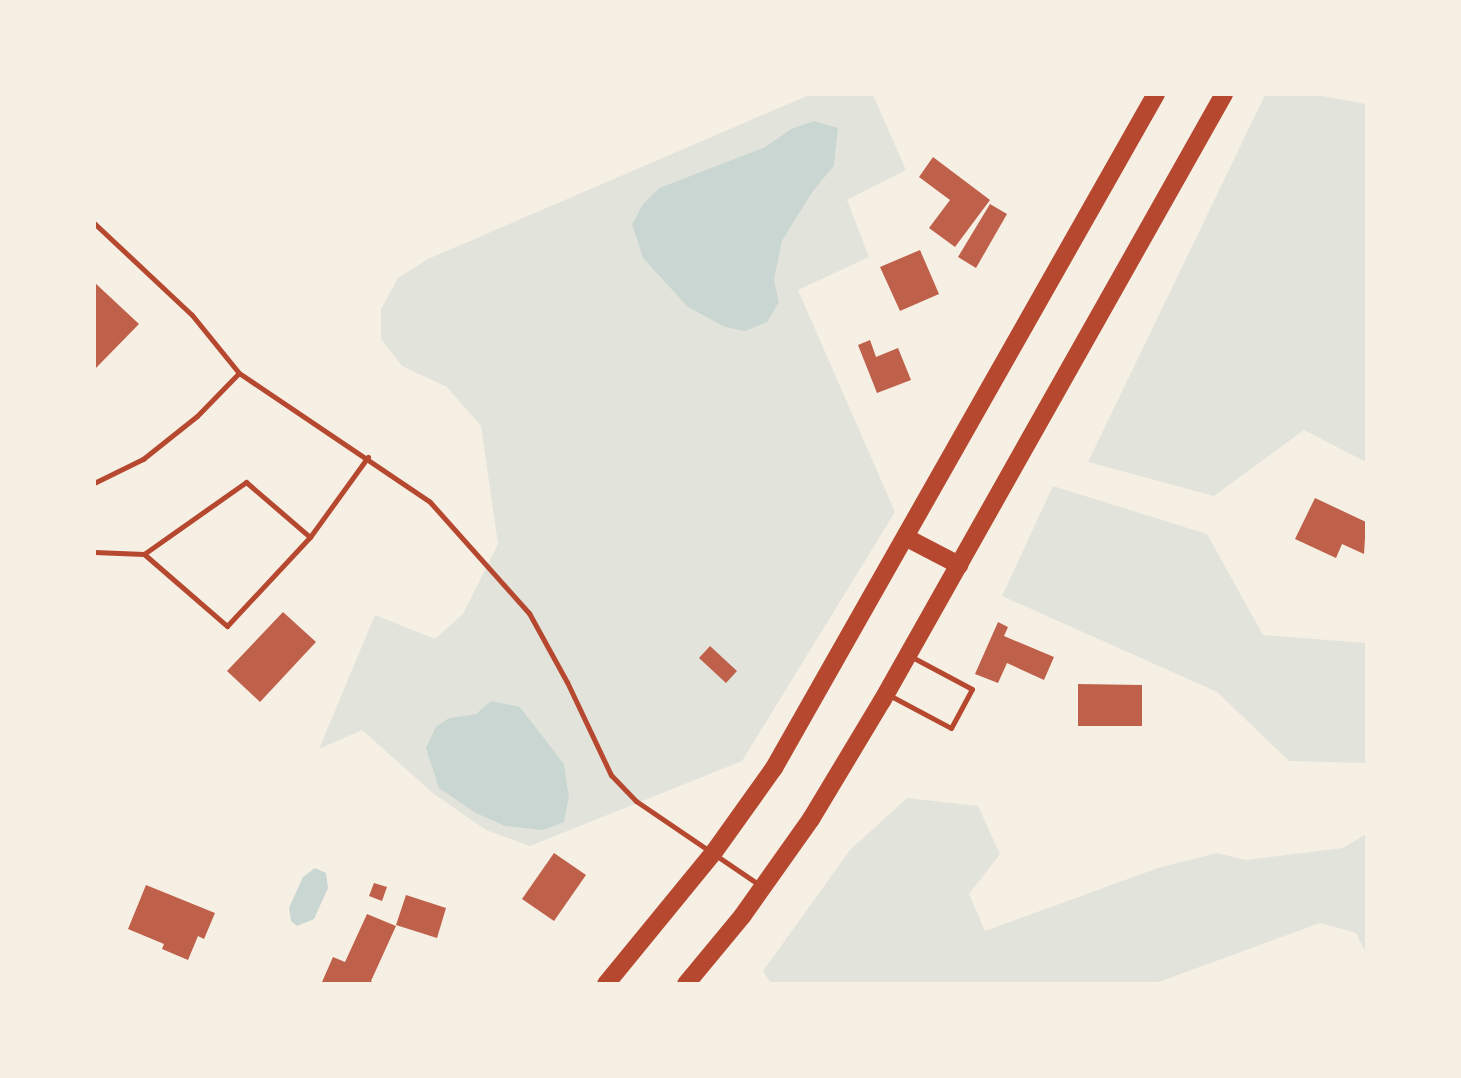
<!DOCTYPE html>
<html>
<head>
<meta charset="utf-8">
<style>
	body { margin:0 }
	#map { position:relative; width:1461px; height:1078px; overflow:hidden; background:#f6efe4; font-family:Roboto,sans-serif }
	div>[style] { position:absolute }
	.green>* { inset:0; background:#e2e4dc }
	.water>* { inset:0; background:#c9d6d2 }
	.building>* { inset:0; background:#bf614a }
	.service>* { height:5px; margin:-2.5px; padding:0 2.5px; transform-origin:2.5px; border-radius:2.5px; background:#b5482f }
	.primary>* { height:18px; margin:-9px; padding:0 9px; transform-origin:9px; border-radius:9px; background:#b5482f }
	span { translate:-50% -50%; white-space:nowrap; text-align:center; line-height:1.15; -webkit-text-stroke:7px #f6efe4; paint-order:stroke }
	.frame { position:absolute; inset:0; border:96px solid #f6efe4; pointer-events:none }
</style>
</head>
<body>
<div id="map">
	<div class="green">
		<i style="clip-path:polygon(evenodd,809px 95px,873px 95px,906px 170px,847px 200px,869px 257px,798px 290px,895px 512px,742px 761px,530px 846px,486px 830px,434px 794px,362px 730px,319px 749px,375px 615px,435px 639px,463px 614px,498px 544px,481px 426px,447px 387px,402px 366px,381px 339px,381px 309px,398px 278px,428px 259px,809px 95px,838px 128px,834px 166px,813px 191px,782px 241px,774px 280px,779px 302px,632px 224px,643px 204px,659px 188px,765px 147px,791px 129px,838px 128px,809px 95px,520px 707px,564px 764px,569px 797px,564px 822px,449px 718px,520px 707px)"></i>
		<i style="clip-path:polygon(1265px 95px,1317px 95px,1366px 104px,1366px 462px,1304px 430px,1214px 496px,1088px 462px)"></i>
		<i style="clip-path:polygon(1053px 486px,1207px 534px,1263px 635px,1366px 643px,1366px 763px,1289px 761px,1217px 692px,1002px 596px)"></i>
		<i style="clip-path:polygon(907px 798px,978px 806px,1000px 854px,969px 894px,985px 931px,1158px 868px,1217px 853px,1246px 860px,1343px 848px,1366px 834px,1366px 953px,1356px 933px,1320px 923px,1156px 983px,771px 983px,763px 971px,850px 850px)"></i>
	</div>
	<div class="water">
		<i style="clip-path:polygon(814px 121px,838px 128px,834px 166px,813px 191px,782px 241px,774px 280px,779px 302px,767px 322px,745px 331px,725px 327px,688px 307px,643px 258px,632px 224px,643px 204px,659px 188px,765px 147px,791px 129px)"></i>
		<i style="clip-path:polygon(491px 701px,520px 707px,564px 764px,569px 797px,564px 822px,543px 830px,505px 826px,476px 813px,439px 788px,426px 748px,436px 727px,449px 718px,476px 714px)"></i>
		<i style="clip-path:polygon(315px 868px,326px 873px,328px 888px,314px 919px,297px 926px,291px 921px,289px 908px,303px 877px)"></i>
	</div>
	<div class="building">
		<i style="clip-path:polygon(933px 157px,990px 200px,955px 247px,929px 228px,950px 200px,919px 177px)"></i>
		<i style="clip-path:polygon(990px 204px,1007px 214px,976px 268px,958px 257px)"></i>
		<i style="clip-path:polygon(920px 250px,939px 294px,900px 311px,880px 267px)"></i>
		<i style="clip-path:polygon(94px 282px,139px 324px,94px 370px)"></i>
		<i style="clip-path:polygon(870px 340px,876px 357px,898px 348px,911px 380px,877px 393px,858px 345px)"></i>
		<i style="clip-path:polygon(1315px 498px,1366px 522px,1364px 554px,1342px 544px,1336px 558px,1295px 539px)"></i>
		<i style="clip-path:polygon(283px 612px,316px 642px,260px 702px,227px 671px)"></i>
		<i style="clip-path:polygon(998px 622px,1008px 627px,1004px 636px,1054px 657px,1044px 680px,1007px 663px,998px 683px,975px 674px)"></i>
		<i style="clip-path:polygon(710px 646px,737px 671px,726px 683px,699px 658px)"></i>
		<i style="clip-path:polygon(1078px 684px,1142px 685px,1142px 726px,1078px 726px)"></i>
		<i style="clip-path:polygon(554px 853px,586px 875px,554px 921px,522px 899px)"></i>
		<i style="clip-path:polygon(374px 883px,387px 887px,382px 901px,369px 896px)"></i>
		<i style="clip-path:polygon(146px 885px,215px 913px,204px 939px,198px 936px,188px 960px,162px 949px,164px 944px,128px 929px)"></i>
		<i style="clip-path:polygon(406px 895px,446px 908px,437px 938px,396px 925px)"></i>
		<i style="clip-path:polygon(367px 914px,396px 926px,371px 981px,375px 984px,322px 982px,333px 957px,345px 962px)"></i>
	</div>
	<div class="service">
		<i style="left:94px;top:223px;width:134px;rotate:43.2deg"></i>
		<i style="left:192px;top:315px;width:75px;rotate:51deg"></i>
		<i style="left:239px;top:373px;width:230px;rotate:34deg"></i>
		<i style="left:430px;top:502px;width:149px;rotate:48.3deg"></i>
		<i style="left:529px;top:613px;width:79px;rotate:61.2deg"></i>
		<i style="left:567px;top:682px;width:103px;rotate:64.7deg"></i>
		<i style="left:611px;top:775px;width:36px;rotate:46deg"></i>
		<i style="left:636px;top:801px;width:151px;rotate:34.2deg"></i>
		<i style="left:94px;top:483px;width:55px;rotate:-26.1deg"></i>
		<i style="left:143px;top:459px;width:69px;rotate:-38.5deg"></i>
		<i style="left:197px;top:416px;width:60px;rotate:-45.7deg"></i>
		<i style="left:94px;top:552px;width:50px;rotate:2.3deg"></i>
		<i style="left:144px;top:554px;width:110px;rotate:40.9deg"></i>
		<i style="left:227px;top:626px;width:122px;rotate:-47deg"></i>
		<i style="left:310px;top:537px;width:99px;rotate:-54.1deg"></i>
		<i style="left:144px;top:554px;width:125px;rotate:-35.2deg"></i>
		<i style="left:246px;top:482px;width:84px;rotate:40.7deg"></i>
		<i style="left:889px;top:695px;width:70px;rotate:28deg"></i>
		<i style="left:951px;top:728px;width:44px;rotate:-61.7deg"></i>
		<i style="left:972px;top:689px;width:68px;rotate:-151.9deg"></i>
	</div>
	<div class="primary">
		<i style="left:907px;top:538px;width:59px;rotate:27.4deg"></i>
		<i style="left:606px;top:984px;width:171px;rotate:-50.7deg"></i>
		<i style="left:714px;top:852px;width:103px;rotate:-54.5deg"></i>
		<i style="left:774px;top:768px;width:775px;rotate:-60.46deg"></i>
		<i style="left:686px;top:984px;width:89px;rotate:-50.4deg"></i>
		<i style="left:743px;top:915px;width:118px;rotate:-54.7deg"></i>
		<i style="left:811px;top:819px;width:138px;rotate:-59deg"></i>
		<i style="left:882px;top:701px;width:697px;rotate:-60.6deg"></i>
	</div>
	<div class="frame"></div>
</div>
</body>
</html>
